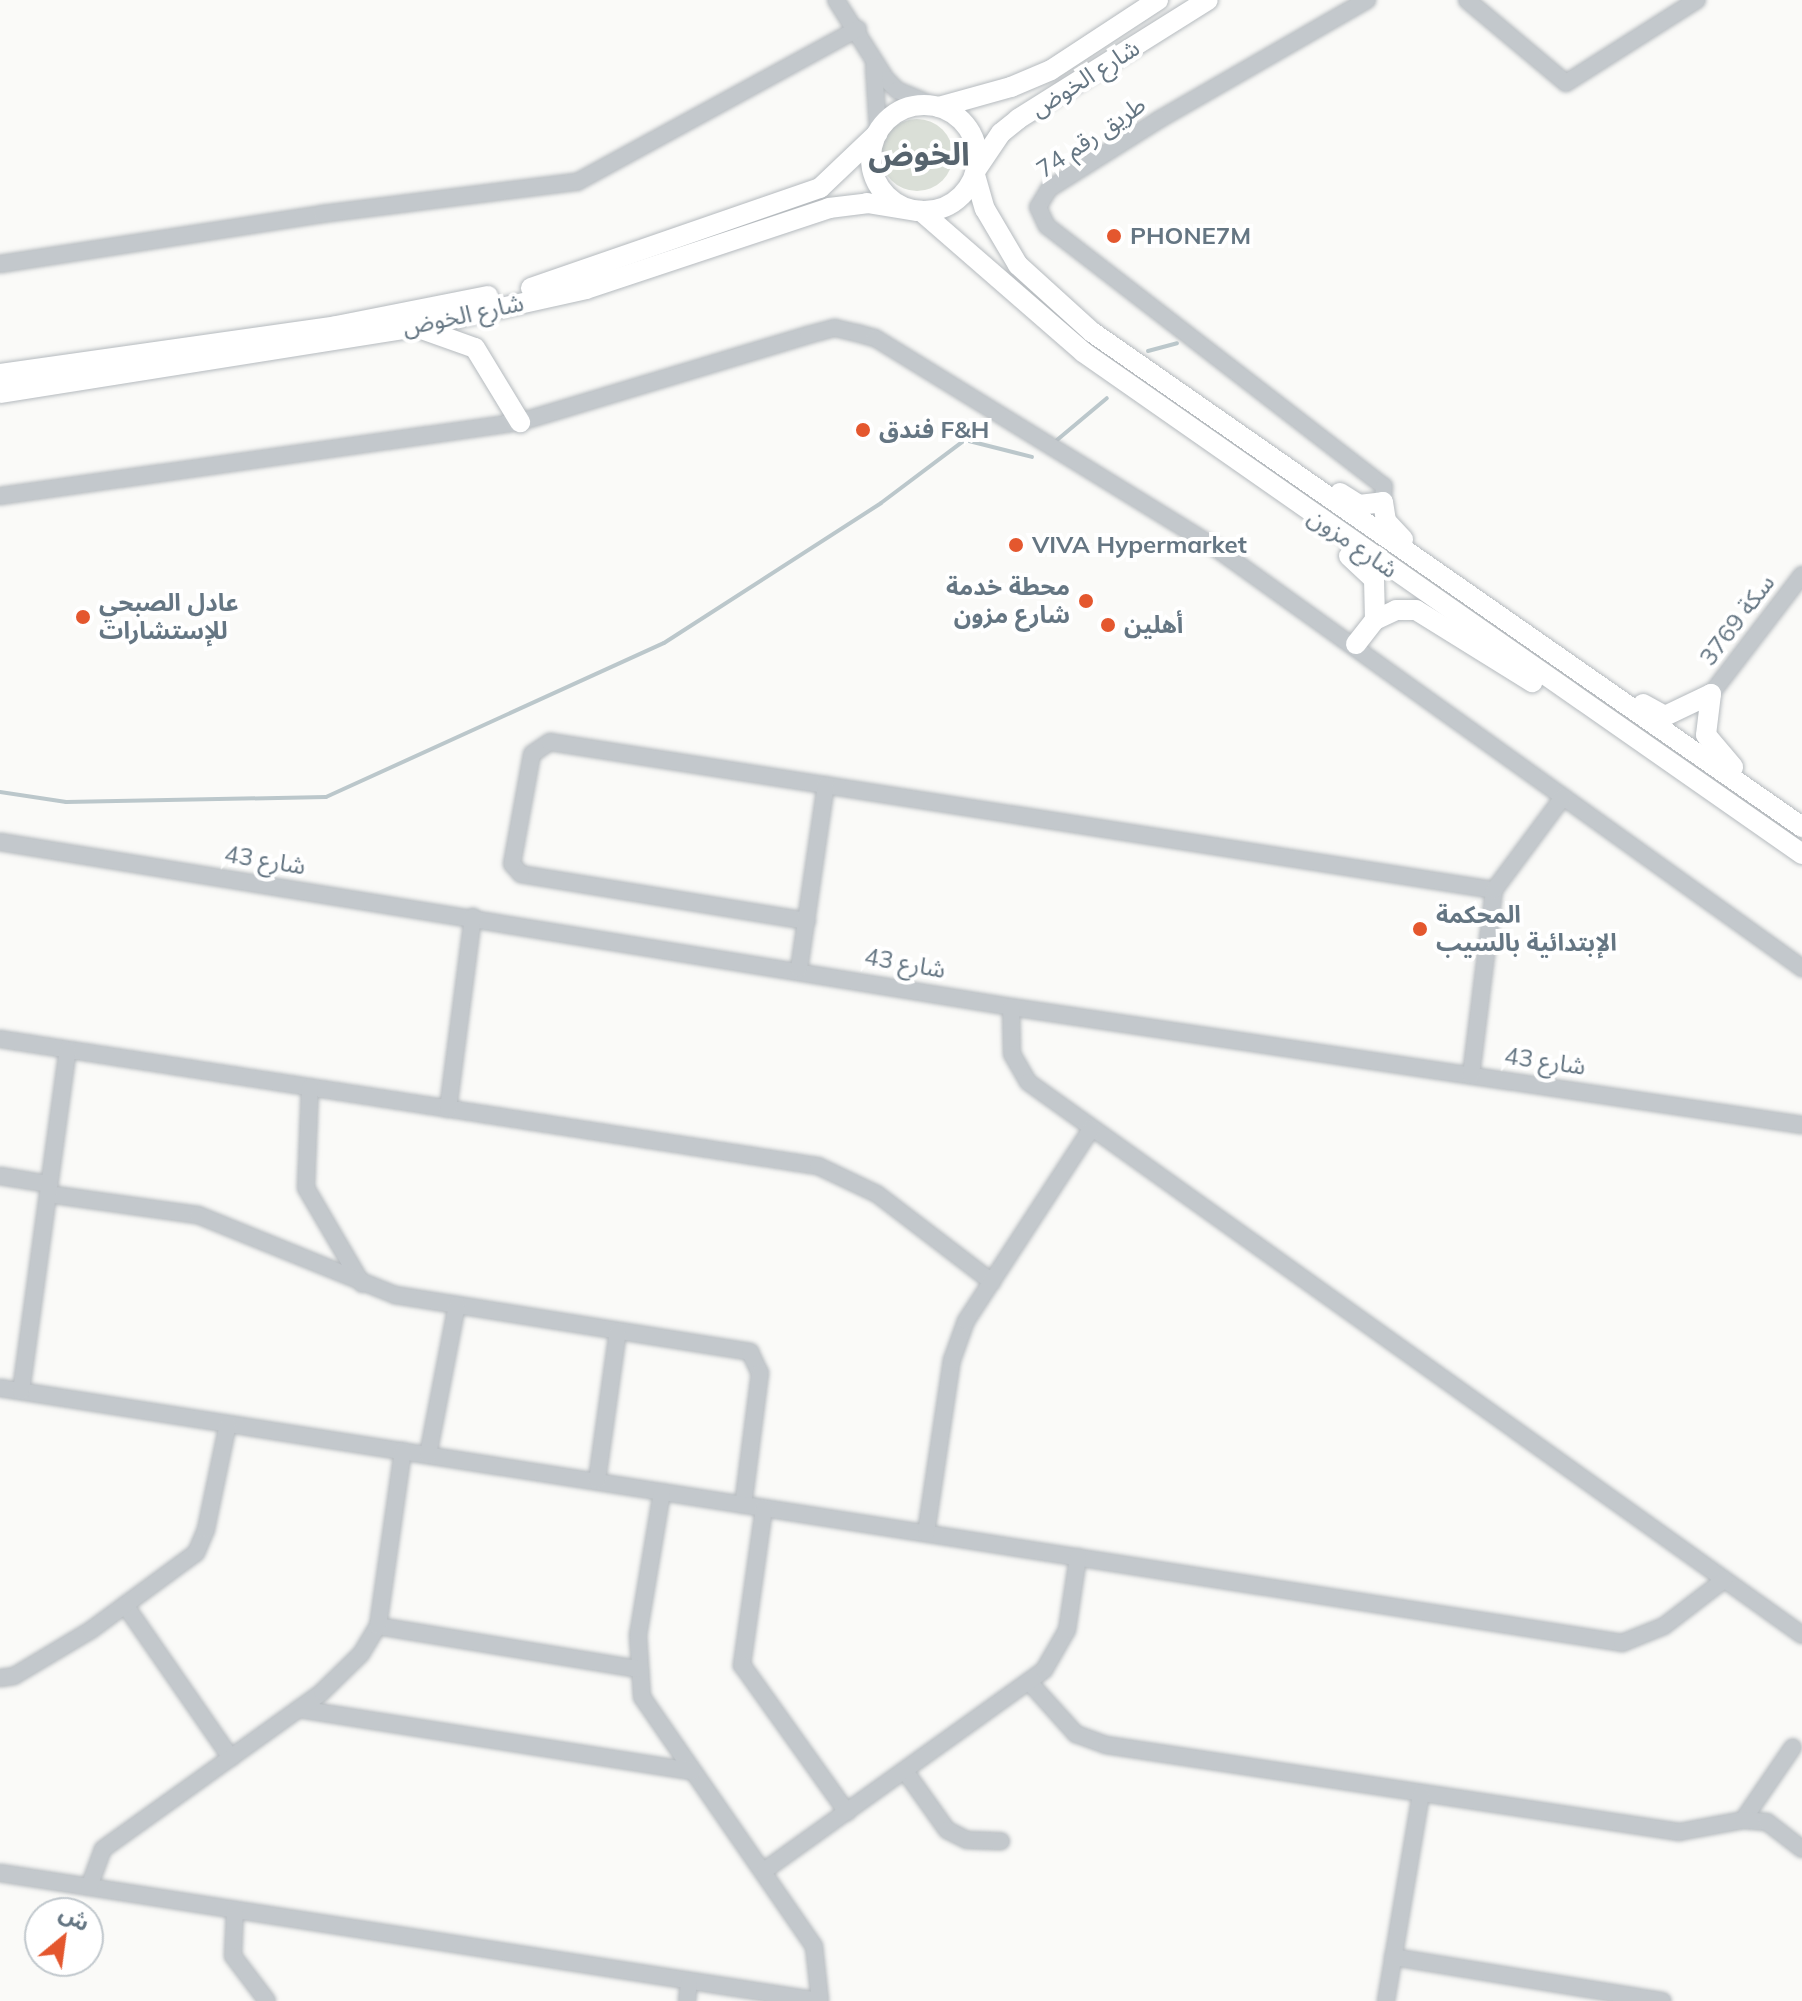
<!DOCTYPE html>
<html>
<head>
<meta charset="utf-8">
<style>
	body { margin:0 }
	#map { position:relative; width:1802px; height:2001px; overflow:hidden; background:#fafaf8; font-family:Mulish,"Noto Sans Arabic",sans-serif }
	div>[style] { position:absolute }
	.green>* { inset:0; background:#dadfd7 }
	.round { border-radius:50% }
	.stream>* { height:4px; margin:-2px; padding:0 2px; transform-origin:2px; border-radius:2px; background:#bbc7cb }
	.roads { filter:drop-shadow(0 0 2px #b5babe) drop-shadow(0 0 2px #b5babe) }
	.minor>* { height:16px; margin:-8px; padding:0 8px; transform-origin:8px; border-radius:8px; background:#c3c8cc }
	.major>* { height:20px; margin:-10px; padding:0 10px; transform-origin:10px; border-radius:10px; background:#fff }
	.major>.ring { margin:-10px; padding:0; box-sizing:content-box; background:none; border:20px solid #fff; border-radius:50% }
	.dots>* { width:22px; height:22px; translate:-50% -50%; box-sizing:border-box; border:4px solid #fff; border-radius:50% }
	span { translate:-50% -50%; white-space:nowrap; text-align:center; line-height:1.15; -webkit-text-stroke:8px #fff; paint-order:stroke }
	.street-label { font-size:24px; color:#657683 }
	.poi-label { font-size:24px; color:#657683; font-weight:700 }
	.left { translate:0 -50%; text-align:left }
	.right { translate:-100% -50%; text-align:right }
	.district-label { font-size:32px; color:#57646e; font-weight:700 }
	.north { position:absolute; left:24px; top:1897px; width:80px; height:80px; box-sizing:border-box; background:#fff; border:2px solid #c1c8cd; border-radius:50%; rotate:29deg; font-size:22px; font-weight:700; line-height:32px; text-align:center; color:#657683 }
	.north::after { content:''; display:block; margin:auto; width:28px; height:36px; background:#e4572e; clip-path:polygon(50% 0,100% 100%,50% 72%,0 100%) }
</style>
</head>
<body>
<div id="map">
	<div class="green">
		<i class="round" style="left:881px;top:119px;width:72px;height:72px"></i>
	</div>
	<div class="stream">
		<i style="left:1148px;top:351px;width:30px;rotate:-15deg"></i>
		<i style="left:1057px;top:440px;width:65px;rotate:-40deg"></i>
		<i style="left:0;top:792px;width:67px;rotate:8.6deg"></i>
		<i style="left:66px;top:802px;width:260px;rotate:-1.1deg"></i>
		<i style="left:326px;top:797px;width:371px;rotate:-24.5deg"></i>
		<i style="left:664px;top:643px;width:258px;rotate:-32.8deg"></i>
		<i style="left:881px;top:503px;width:105px;rotate:-36.9deg"></i>
		<i style="left:965px;top:440px;width:69px;rotate:14.2deg"></i>
	</div>
	<div class="roads">
		<div class="minor">
			<i style="left:836px;top:0;width:93px;rotate:57.7deg"></i>
			<i style="left:886px;top:79px;width:16px;rotate:45deg"></i>
			<i style="left:897px;top:90px;width:41px;rotate:22.8deg"></i>
			<i style="left:1367px;top:0;width:239px;rotate:150.1deg"></i>
			<i style="left:1160px;top:119px;width:131px;rotate:147.8deg"></i>
			<i style="left:1049px;top:189px;width:21px;rotate:121deg"></i>
			<i style="left:1038px;top:207px;width:21px;rotate:65deg"></i>
			<i style="left:1047px;top:226px;width:426px;rotate:37.7deg"></i>
			<i style="left:1384px;top:486px;width:16px;rotate:94deg"></i>
			<i style="left:1467px;top:0;width:129px;rotate:40deg"></i>
			<i style="left:1566px;top:83px;width:155px;rotate:-32.4deg"></i>
			<i style="left:874px;top:66px;width:65px;rotate:86.5deg"></i>
			<i style="left:0;top:264px;width:326px;rotate:-8.8deg"></i>
			<i style="left:322px;top:214px;width:257px;rotate:-7.2deg"></i>
			<i style="left:577px;top:182px;width:320px;rotate:-28.6deg"></i>
			<i style="left:0;top:496px;width:525px;rotate:-8.1deg"></i>
			<i style="left:520px;top:422px;width:301px;rotate:-16.8deg"></i>
			<i style="left:808px;top:335px;width:28px;rotate:-15deg"></i>
			<i style="left:835px;top:328px;width:23px;rotate:13deg"></i>
			<i style="left:857px;top:333px;width:19px;rotate:16deg"></i>
			<i style="left:875px;top:338px;width:397px;rotate:31.6deg"></i>
			<i style="left:1213px;top:546px;width:725px;rotate:35.62deg"></i>
			<i style="left:1711px;top:694px;width:150px;rotate:-52.6deg"></i>
			<i style="left:0;top:842px;width:1024px;rotate:9.27deg"></i>
			<i style="left:1011px;top:1007px;width:800px;rotate:8.48deg"></i>
			<i style="left:807px;top:921px;width:290px;rotate:-170.7deg"></i>
			<i style="left:521px;top:874px;width:13px;rotate:-132deg"></i>
			<i style="left:512px;top:864px;width:112px;rotate:-79.7deg"></i>
			<i style="left:532px;top:754px;width:22px;rotate:-34deg"></i>
			<i style="left:550px;top:742px;width:956px;rotate:8.91deg"></i>
			<i style="left:799px;top:969px;width:186px;rotate:-81.7deg"></i>
			<i style="left:1011px;top:1007px;width:47px;rotate:88.8deg"></i>
			<i style="left:1012px;top:1054px;width:32px;rotate:60deg"></i>
			<i style="left:1028px;top:1082px;width:951px;rotate:35.54deg"></i>
			<i style="left:0;top:1039px;width:828px;rotate:8.83deg"></i>
			<i style="left:818px;top:1166px;width:65px;rotate:25.4deg"></i>
			<i style="left:877px;top:1194px;width:145px;rotate:37.4deg"></i>
			<i style="left:1471px;top:1075px;width:186px;rotate:-82.9deg"></i>
			<i style="left:1494px;top:890px;width:116px;rotate:-53.4deg"></i>
			<i style="left:310px;top:1087px;width:101px;rotate:92.3deg"></i>
			<i style="left:306px;top:1188px;width:111px;rotate:59.7deg"></i>
			<i style="left:448px;top:1109px;width:194px;rotate:-82.6deg"></i>
			<i style="left:0;top:1176px;width:50px;rotate:9.3deg"></i>
			<i style="left:48px;top:1194px;width:151px;rotate:8deg"></i>
			<i style="left:198px;top:1215px;width:213px;rotate:22.1deg"></i>
			<i style="left:395px;top:1295px;width:360px;rotate:9.1deg"></i>
			<i style="left:750px;top:1352px;width:23px;rotate:65deg"></i>
			<i style="left:760px;top:1373px;width:133px;rotate:97.3deg"></i>
			<i style="left:0;top:1388px;width:1642px;rotate:8.93deg"></i>
			<i style="left:1622px;top:1643px;width:45px;rotate:-22deg"></i>
			<i style="left:1664px;top:1626px;width:76px;rotate:-37.5deg"></i>
			<i style="left:21px;top:1391px;width:344px;rotate:-82.2deg"></i>
			<i style="left:428px;top:1455px;width:153px;rotate:-79.1deg"></i>
			<i style="left:597px;top:1480px;width:150px;rotate:-82deg"></i>
			<i style="left:662px;top:1492px;width:145px;rotate:99.5deg"></i>
			<i style="left:638px;top:1635px;width:62px;rotate:86.3deg"></i>
			<i style="left:642px;top:1697px;width:303px;rotate:55.4deg"></i>
			<i style="left:814px;top:1946px;width:55px;rotate:83.8deg"></i>
			<i style="left:764px;top:1508px;width:159px;rotate:98deg"></i>
			<i style="left:742px;top:1665px;width:181px;rotate:54.5deg"></i>
			<i style="left:926px;top:1533px;width:175px;rotate:-81.5deg"></i>
			<i style="left:952px;top:1360px;width:41px;rotate:-70.3deg"></i>
			<i style="left:966px;top:1321px;width:229px;rotate:-56.9deg"></i>
			<i style="left:125px;top:1605px;width:186px;rotate:55.3deg"></i>
			<i style="left:378px;top:1626px;width:263px;rotate:9.4deg"></i>
			<i style="left:0;top:1678px;width:14px;rotate:-8deg"></i>
			<i style="left:14px;top:1676px;width:90px;rotate:-30.9deg"></i>
			<i style="left:91px;top:1630px;width:130px;rotate:-36.3deg"></i>
			<i style="left:196px;top:1553px;width:26px;rotate:-67deg"></i>
			<i style="left:206px;top:1529px;width:107px;rotate:-78.2deg"></i>
			<i style="left:1030px;top:1683px;width:69px;rotate:48deg"></i>
			<i style="left:1076px;top:1734px;width:32px;rotate:20deg"></i>
			<i style="left:1106px;top:1745px;width:580px;rotate:8.63deg"></i>
			<i style="left:1679px;top:1832px;width:65px;rotate:-10.6deg"></i>
			<i style="left:1743px;top:1820px;width:88px;rotate:-55.6deg"></i>
			<i style="left:299px;top:1709px;width:398px;rotate:9deg"></i>
			<i style="left:905px;top:1771px;width:72px;rotate:54.6deg"></i>
			<i style="left:947px;top:1830px;width:22px;rotate:27deg"></i>
			<i style="left:967px;top:1840px;width:34px;rotate:2deg"></i>
			<i style="left:1743px;top:1820px;width:24px;rotate:5deg"></i>
			<i style="left:1767px;top:1822px;width:44px;rotate:37.6deg"></i>
			<i style="left:765px;top:1870px;width:343px;rotate:-35.6deg"></i>
			<i style="left:1044px;top:1670px;width:46px;rotate:-60.1deg"></i>
			<i style="left:1067px;top:1630px;width:74px;rotate:-81.4deg"></i>
			<i style="left:0;top:1873px;width:829px;rotate:8.88deg"></i>
			<i style="left:89px;top:1887px;width:40px;rotate:-69.8deg"></i>
			<i style="left:103px;top:1849px;width:269px;rotate:-35.6deg"></i>
			<i style="left:322px;top:1692px;width:54px;rotate:-44.3deg"></i>
			<i style="left:361px;top:1654px;width:33px;rotate:-59deg"></i>
			<i style="left:378px;top:1626px;width:177px;rotate:-81.9deg"></i>
			<i style="left:235px;top:1910px;width:46px;rotate:92.5deg"></i>
			<i style="left:233px;top:1956px;width:56px;rotate:52.9deg"></i>
			<i style="left:1393px;top:1957px;width:273px;rotate:9.3deg"></i>
			<i style="left:687px;top:2001px;width:18px;rotate:-84deg"></i>
			<i style="left:1386px;top:2001px;width:209px;rotate:-80.4deg"></i>
		</div>
		<div class="major">
			<i class="ring" style="left:871px;top:105px;width:86px;height:86px"></i>
			<i style="left:939px;top:107px;width:75px;rotate:-15.5deg"></i>
			<i style="left:1011px;top:87px;width:43px;rotate:-23deg"></i>
			<i style="left:1051px;top:70px;width:128px;rotate:-33.2deg"></i>
			<i style="left:976px;top:170px;width:45px;rotate:-56deg"></i>
			<i style="left:1001px;top:133px;width:22px;rotate:-39deg"></i>
			<i style="left:1018px;top:119px;width:224px;rotate:-32.1deg"></i>
			<i style="left:975px;top:175px;width:35px;rotate:74deg"></i>
			<i style="left:985px;top:209px;width:65px;rotate:59.5deg"></i>
			<i style="left:1018px;top:265px;width:100px;rotate:42.2deg"></i>
			<i style="left:1092px;top:332px;width:866px;rotate:34.88deg"></i>
			<i style="left:921px;top:211px;width:215px;rotate:41deg"></i>
			<i style="left:1083px;top:352px;width:877px;rotate:34.92deg"></i>
			<i style="left:531px;top:288px;width:306px;rotate:-19.1deg"></i>
			<i style="left:820px;top:188px;width:79px;rotate:-43.5deg"></i>
			<i style="left:419px;top:328px;width:59px;rotate:19.7deg"></i>
			<i style="left:475px;top:348px;width:87px;rotate:58.7deg"></i>
			<i style="left:0;top:374px;width:339px;rotate:-8.1deg"></i>
			<i style="left:336px;top:326px;width:155px;rotate:-11.2deg"></i>
			<i style="left:0;top:393px;width:420px;rotate:-9deg"></i>
			<i style="left:415px;top:327px;width:175px;rotate:-12.5deg"></i>
			<i style="left:586px;top:289px;width:256px;rotate:-18.4deg"></i>
			<i style="left:829px;top:208px;width:38px;rotate:-7deg"></i>
			<i style="left:867px;top:203px;width:51px;rotate:9.1deg"></i>
			<i style="left:1340px;top:493px;width:22px;rotate:32deg"></i>
			<i style="left:1359px;top:505px;width:24px;rotate:-7deg"></i>
			<i style="left:1383px;top:502px;width:19px;rotate:81deg"></i>
			<i style="left:1386px;top:521px;width:25px;rotate:47deg"></i>
			<i style="left:1349px;top:556px;width:34px;rotate:43deg"></i>
			<i style="left:1374px;top:579px;width:41px;rotate:88.6deg"></i>
			<i style="left:1356px;top:644px;width:31px;rotate:-52deg"></i>
			<i style="left:1375px;top:620px;width:23px;rotate:-25deg"></i>
			<i style="left:1396px;top:610px;width:20px"></i>
			<i style="left:1416px;top:610px;width:137px;rotate:31.8deg"></i>
			<i style="left:1711px;top:694px;width:41px;rotate:97deg"></i>
			<i style="left:1706px;top:735px;width:42px;rotate:49.8deg"></i>
			<i style="left:1643px;top:704px;width:25px;rotate:29deg"></i>
			<i style="left:1665px;top:716px;width:51px;rotate:-25.6deg"></i>
		</div>
	</div>
	<div class="dots">
		<i style="left:1114px;top:236px;background:#e4572e"></i>
		<i style="left:863px;top:430px;background:#e4572e"></i>
		<i style="left:1016px;top:545px;background:#e4572e"></i>
		<i style="left:1086px;top:601px;background:#e4572e"></i>
		<i style="left:83px;top:617px;background:#e4572e"></i>
		<i style="left:1108px;top:625px;background:#e4572e"></i>
		<i style="left:1420px;top:929px;background:#e4572e"></i>
	</div>
	<div class="street-label">
		<span style="left:1085px;top:78px;rotate:-32deg">شارع الخوض</span>
		<span style="left:1091px;top:137px;rotate:-34deg">طريق رقم 74</span>
		<span style="left:463px;top:315px;rotate:-12deg">شارع الخوض</span>
		<span style="left:1353px;top:543px;rotate:35deg">شارع مزون</span>
		<span style="left:1737px;top:620px;rotate:-53deg">سكة 3769</span>
		<span style="left:265px;top:860px;rotate:9deg">شارع 43</span>
		<span style="left:905px;top:963px;rotate:10deg">شارع 43</span>
		<span style="left:1545px;top:1061px;rotate:8deg">شارع 43</span>
	</div>
	<div class="poi-label">
		<span class="left" style="left:1130px;top:236px">PHONE7M</span>
		<span class="left" style="left:879px;top:430px">فندق F&amp;H</span>
		<span class="left" style="left:1032px;top:545px">VIVA Hypermarket</span>
		<span class="right" style="left:1070px;top:601px">محطة خدمة<br>شارع مزون</span>
		<span class="left" style="left:99px;top:617px">عادل الصبحي<br>للإستشارات</span>
		<span class="left" style="left:1124px;top:625px">أهلين</span>
		<span class="left" style="left:1436px;top:929px">المحكمة<br>الإبتدائية بالسيب</span>
	</div>
	<div class="district-label">
		<span style="left:919px;top:153px">الخوض</span>
	</div>
	<div class="north">ش</div>
</div>
</body>
</html>
